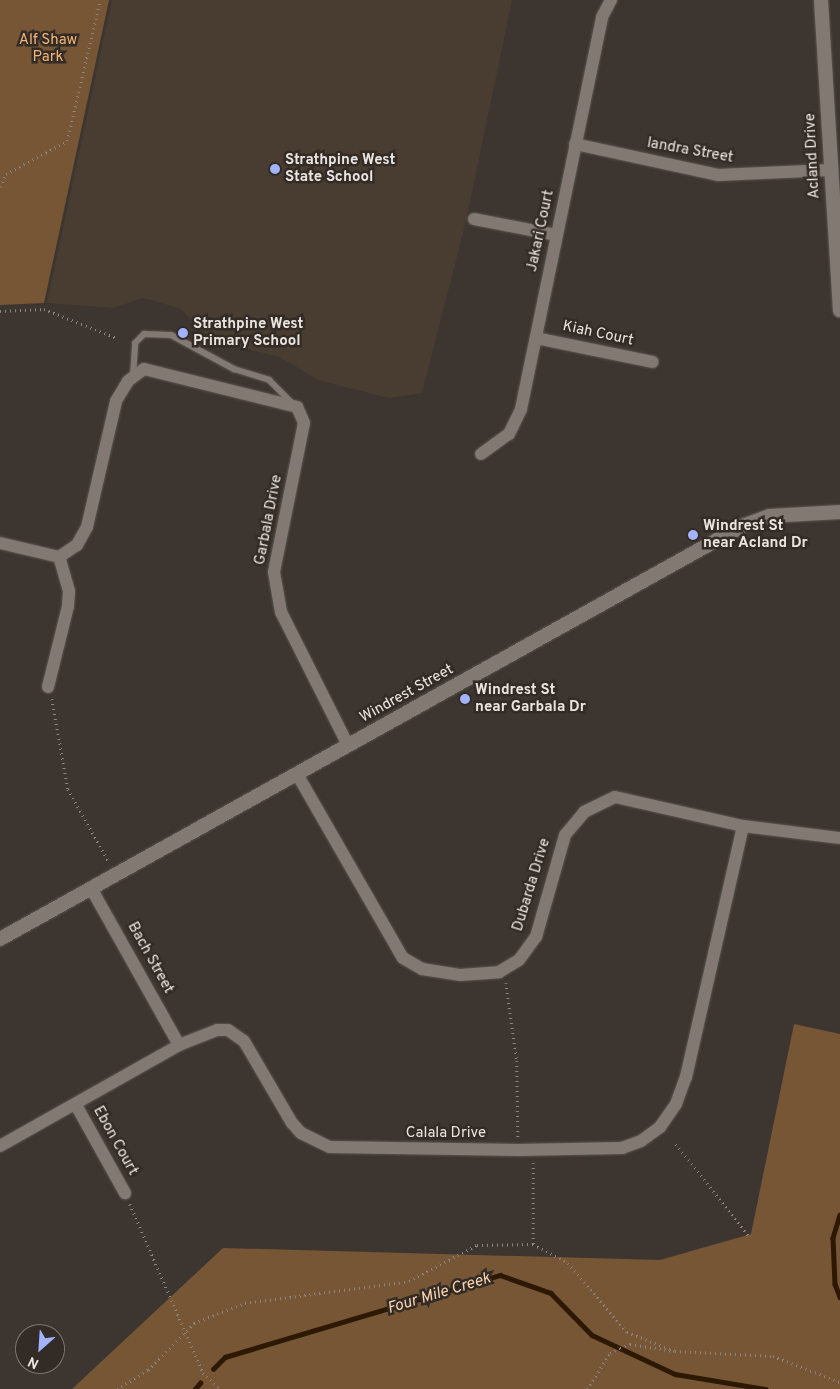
<!DOCTYPE html>
<html>
<head>
<meta charset="utf-8">
<style>
	body { margin:0 }
	#map { position:relative; width:840px; height:1389px; overflow:hidden; background:#3d3630; font-family:Overpass,sans-serif }
	div>[style] { position:absolute }
	.built>* { inset:0; background:#493d32 }
	.green>* { inset:0; background:#775636 }
	.stream>* { height:4.5px; margin:-2.25px; padding:0 2.25px; transform-origin:2.25px; border-radius:2.25px; background:#2c1803 }
	.path>* { height:2.5px; margin-top:-1.25px; transform-origin:0; background:repeating-linear-gradient(90deg,#8b847f 0 1px,transparent 0 5px) }
	.roads { filter:drop-shadow(0 0 1px #5b5550) drop-shadow(0 0 1px #5b5550) }
	.service>* { height:6px; margin:-3px; padding:0 3px; transform-origin:3px; border-radius:3px; background:#817972 }
	.minor>* { height:12px; margin:-6px; padding:0 6px; transform-origin:6px; border-radius:6px; background:#817972 }
	.tertiary>* { height:14px; margin:-7px; padding:0 7px; transform-origin:7px; border-radius:7px; background:#817972 }
	.dots>* { width:14px; height:14px; translate:-50% -50%; box-sizing:border-box; border:2px solid #332c26; border-radius:50% }
	span { translate:-50% -50%; white-space:nowrap; text-align:center; line-height:1.15; -webkit-text-stroke:5px #332c26; paint-order:stroke }
	.park-label { font-size:15px; color:#f4b477 }
	.street-label { font-size:15px; color:#e9e4e0 }
	.poi-label { font-size:15px; color:#e9e4e0; font-weight:700 }
	.left { translate:0 -50%; text-align:left }
	.water-label { font-size:16px; color:#fbd3af; font-style:italic }
	.north { position:absolute; left:15px; top:1324px; width:50px; height:50px; box-sizing:border-box; background:#332c26; border:1px solid #7c7670; border-radius:50%; rotate:206deg; font-size:14px; font-weight:700; line-height:20px; text-align:center; color:#e9e4e0 }
	.north::after { content:''; display:block; margin:auto; width:18px; height:22px; background:#a2b2fd; clip-path:polygon(50% 0,100% 100%,50% 72%,0 100%) }
</style>
</head>
<body>
<div id="map">
	<div class="built">
		<i style="clip-path:polygon(112px 0,512px 0,466px 221px,422px 393px,389px 398px,318px 380px,280px 357px,212px 340px,179px 308px,143px 298px,113px 308px,47px 303px)"></i>
	</div>
	<div class="green">
		<i style="clip-path:polygon(0 0,109px 0,44px 303px,0 305px)"></i>
		<i style="clip-path:polygon(794px 1024px,840px 1034px,840px 1389px,72px 1389px,223px 1248px,660px 1260px,751px 1234px)"></i>
	</div>
	<div class="stream">
		<i style="left:840px;top:1215px;width:24px;rotate:107deg"></i>
		<i style="left:833px;top:1238px;width:46px;rotate:87.5deg"></i>
		<i style="left:835px;top:1284px;width:14px;rotate:69deg"></i>
		<i style="left:213px;top:1369px;width:17px;rotate:-45deg"></i>
		<i style="left:225px;top:1357px;width:287px;rotate:-16.6deg"></i>
		<i style="left:500px;top:1275px;width:54px;rotate:19.4deg"></i>
		<i style="left:551px;top:1293px;width:59px;rotate:45.7deg"></i>
		<i style="left:592px;top:1335px;width:92px;rotate:25.2deg"></i>
		<i style="left:675px;top:1374px;width:92px;rotate:9.4deg"></i>
		<i style="left:195px;top:1389px;width:8px;rotate:-50deg"></i>
	</div>
	<div class="path">
		<i style="left:0;top:187px;width:14px;rotate:-65deg"></i>
		<i style="left:6px;top:174px;width:69px;rotate:-28.4deg"></i>
		<i style="left:67px;top:141px;width:145px;rotate:-76.8deg"></i>
		<i style="left:0;top:311px;width:44px;rotate:-2.6deg"></i>
		<i style="left:44px;top:309px;width:79px;rotate:21.7deg"></i>
		<i style="left:52px;top:699px;width:91px;rotate:79.9deg"></i>
		<i style="left:68px;top:789px;width:84px;rotate:60.7deg"></i>
		<i style="left:506px;top:983px;width:79px;rotate:82deg"></i>
		<i style="left:517px;top:1061px;width:76px;rotate:89.2deg"></i>
		<i style="left:676px;top:1144px;width:116px;rotate:51.6deg"></i>
		<i style="left:130px;top:1204px;width:184px;rotate:66.6deg"></i>
		<i style="left:203px;top:1373px;width:24px;rotate:42deg"></i>
		<i style="left:533px;top:1244px;width:81px;rotate:-90deg"></i>
		<i style="left:117px;top:1389px;width:36px;rotate:-32deg"></i>
		<i style="left:148px;top:1370px;width:66px;rotate:-45.6deg"></i>
		<i style="left:194px;top:1323px;width:55px;rotate:-21.4deg"></i>
		<i style="left:245px;top:1303px;width:165px;rotate:-7.6deg"></i>
		<i style="left:409px;top:1281px;width:77px;rotate:-27.9deg"></i>
		<i style="left:477px;top:1245px;width:56px;rotate:-1deg"></i>
		<i style="left:533px;top:1244px;width:40px;rotate:28deg"></i>
		<i style="left:568px;top:1263px;width:91px;rotate:49.5deg"></i>
		<i style="left:627px;top:1332px;width:52px;rotate:21.6deg"></i>
		<i style="left:675px;top:1351px;width:98px;rotate:2.9deg"></i>
		<i style="left:773px;top:1356px;width:72px;rotate:21.2deg"></i>
		<i style="left:587px;top:1389px;width:43px;rotate:-57.4deg"></i>
		<i style="left:610px;top:1353px;width:11px;rotate:-27deg"></i>
		<i style="left:620px;top:1348px;width:11px;rotate:-22deg"></i>
		<i style="left:630px;top:1344px;width:44px;rotate:9.2deg"></i>
	</div>
	<div class="roads">
		<div class="service">
			<i style="left:133px;top:375px;width:32px;rotate:-86deg"></i>
			<i style="left:135px;top:343px;width:13px;rotate:-45deg"></i>
			<i style="left:144px;top:334px;width:27px;rotate:2deg"></i>
			<i style="left:171px;top:335px;width:72px;rotate:28.4deg"></i>
			<i style="left:234px;top:369px;width:37px;rotate:17deg"></i>
			<i style="left:269px;top:380px;width:34px;rotate:45deg"></i>
		</div>
		<div class="minor">
			<i style="left:575px;top:144px;width:146px;rotate:12.2deg"></i>
			<i style="left:718px;top:175px;width:112px;rotate:-2.6deg"></i>
			<i style="left:474px;top:219px;width:84px;rotate:11deg"></i>
			<i style="left:536px;top:338px;width:119px;rotate:11.6deg"></i>
			<i style="left:481px;top:454px;width:34px;rotate:-36deg"></i>
			<i style="left:509px;top:434px;width:28px;rotate:-64deg"></i>
			<i style="left:521px;top:409px;width:400px;rotate:-78.3deg"></i>
			<i style="left:602px;top:17px;width:19px;rotate:-62deg"></i>
			<i style="left:0;top:543px;width:61px;rotate:13.3deg"></i>
			<i style="left:59px;top:557px;width:22px;rotate:-34deg"></i>
			<i style="left:77px;top:545px;width:21px;rotate:-61deg"></i>
			<i style="left:87px;top:527px;width:129px;rotate:-77deg"></i>
			<i style="left:116px;top:401px;width:23px;rotate:-59deg"></i>
			<i style="left:128px;top:381px;width:20px;rotate:-37deg"></i>
			<i style="left:144px;top:369px;width:158px;rotate:13.9deg"></i>
			<i style="left:297px;top:407px;width:17px;rotate:66deg"></i>
			<i style="left:304px;top:423px;width:152px;rotate:101.4deg"></i>
			<i style="left:274px;top:572px;width:41px;rotate:80.1deg"></i>
			<i style="left:281px;top:612px;width:149px;rotate:63.3deg"></i>
			<i style="left:48px;top:687px;width:83px;rotate:-76.1deg"></i>
			<i style="left:68px;top:606px;width:15px;rotate:-86deg"></i>
			<i style="left:69px;top:591px;width:35px;rotate:-106deg"></i>
			<i style="left:297px;top:774px;width:212px;rotate:60.1deg"></i>
			<i style="left:403px;top:958px;width:22px;rotate:30deg"></i>
			<i style="left:422px;top:969px;width:38px;rotate:9deg"></i>
			<i style="left:460px;top:975px;width:39px;rotate:-4deg"></i>
			<i style="left:499px;top:972px;width:23px;rotate:-31deg"></i>
			<i style="left:519px;top:960px;width:29px;rotate:-54deg"></i>
			<i style="left:536px;top:937px;width:106px;rotate:-74.1deg"></i>
			<i style="left:565px;top:835px;width:30px;rotate:-50deg"></i>
			<i style="left:584px;top:812px;width:34px;rotate:-26deg"></i>
			<i style="left:615px;top:797px;width:131px;rotate:12.8deg"></i>
			<i style="left:743px;top:826px;width:98px;rotate:7.1deg"></i>
			<i style="left:91px;top:888px;width:180px;rotate:60.7deg"></i>
			<i style="left:76px;top:1105px;width:101px;rotate:60.9deg"></i>
			<i style="left:0;top:1146px;width:206px;rotate:-29.4deg"></i>
			<i style="left:179px;top:1045px;width:41px;rotate:-21.5deg"></i>
			<i style="left:217px;top:1030px;width:11px"></i>
			<i style="left:228px;top:1030px;width:19px;rotate:35deg"></i>
			<i style="left:244px;top:1041px;width:95px;rotate:59.7deg"></i>
			<i style="left:292px;top:1123px;width:13px;rotate:48deg"></i>
			<i style="left:301px;top:1133px;width:32px;rotate:26deg"></i>
			<i style="left:330px;top:1147px;width:188px;rotate:0.9deg"></i>
			<i style="left:518px;top:1150px;width:104px;rotate:-1.1deg"></i>
			<i style="left:622px;top:1148px;width:20px;rotate:-20deg"></i>
			<i style="left:641px;top:1141px;width:24px;rotate:-36deg"></i>
			<i style="left:660px;top:1127px;width:28px;rotate:-55deg"></i>
			<i style="left:676px;top:1104px;width:29px;rotate:-70deg"></i>
			<i style="left:686px;top:1077px;width:257px;rotate:-77.2deg"></i>
		</div>
		<div class="tertiary">
			<i style="left:821px;top:0;width:311px;rotate:86.5deg"></i>
			<i style="left:0;top:939px;width:849px;rotate:-29.1deg"></i>
			<i style="left:742px;top:526px;width:29px;rotate:-20deg"></i>
			<i style="left:769px;top:516px;width:71px;rotate:-3.2deg"></i>
		</div>
	</div>
	<div class="dots">
		<i style="left:275px;top:169px;background:#a2b2fd"></i>
		<i style="left:183px;top:333px;background:#a2b2fd"></i>
		<i style="left:693px;top:535px;background:#a2b2fd"></i>
		<i style="left:465px;top:699px;background:#a2b2fd"></i>
	</div>
	<div class="park-label">
		<span style="left:48px;top:49px">Alf Shaw<br>Park</span>
	</div>
	<div class="street-label">
		<span style="left:690px;top:151px;rotate:10deg">Iandra Street</span>
		<span style="left:813px;top:156px;rotate:-93deg">Acland Drive</span>
		<span style="left:541px;top:231px;rotate:-78deg">Jakari Court</span>
		<span style="left:598px;top:334px;rotate:12deg">Kiah Court</span>
		<span style="left:269px;top:520px;rotate:-79deg">Garbala Drive</span>
		<span style="left:407px;top:694px;rotate:-29deg">Windrest Street</span>
		<span style="left:532px;top:885px;rotate:-73deg">Dubarda Drive</span>
		<span style="left:150px;top:958px;rotate:61deg">Bach Street</span>
		<span style="left:446px;top:1134px">Calala Drive</span>
		<span style="left:115px;top:1141px;rotate:61deg">Ebon Court</span>
	</div>
	<div class="poi-label">
		<span class="left" style="left:285px;top:169px">Strathpine West<br>State School</span>
		<span class="left" style="left:193px;top:333px">Strathpine West<br>Primary School</span>
		<span class="left" style="left:703px;top:535px">Windrest St<br>near Acland Dr</span>
		<span class="left" style="left:475px;top:699px">Windrest St<br>near Garbala Dr</span>
	</div>
	<div class="water-label">
		<span style="left:439px;top:1294px;rotate:-17deg">Four Mile Creek</span>
	</div>
	<div class="north">N</div>
</div>
</body>
</html>
